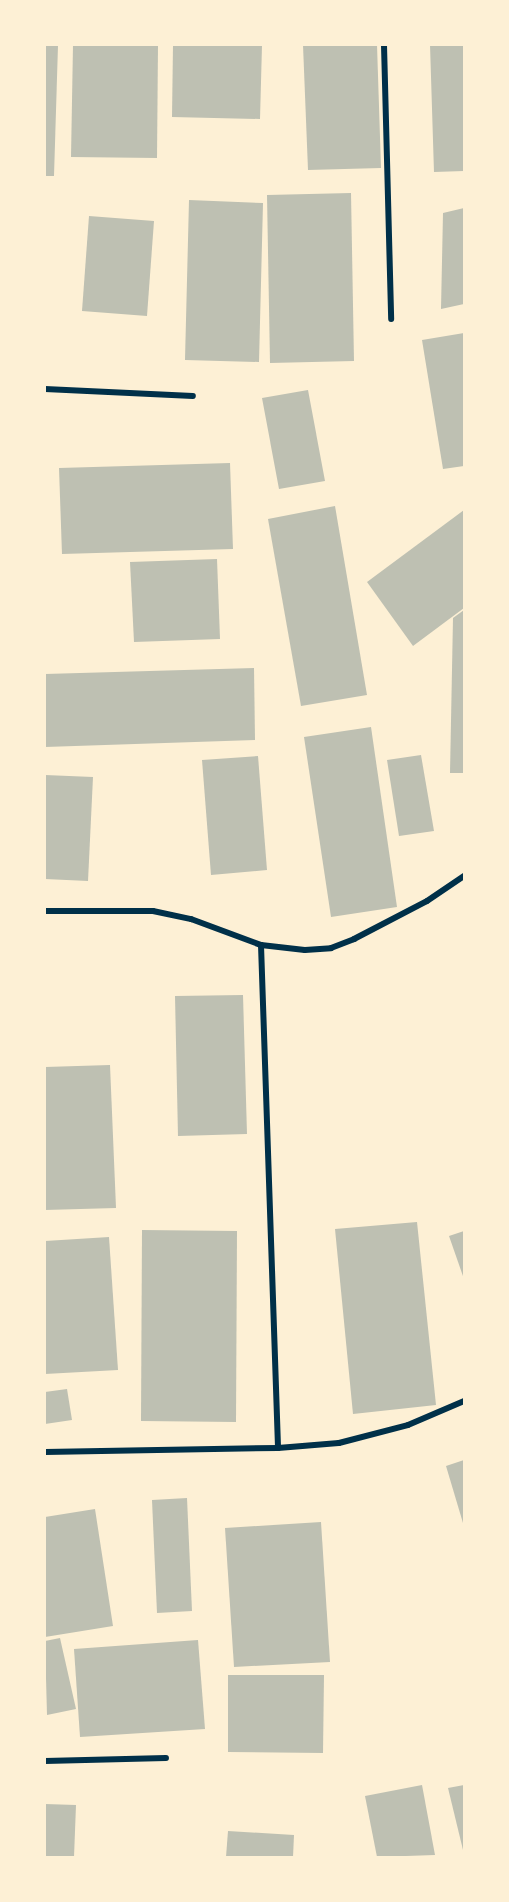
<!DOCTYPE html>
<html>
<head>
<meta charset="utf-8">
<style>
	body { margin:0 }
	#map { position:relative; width:509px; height:1902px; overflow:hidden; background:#fdf0d5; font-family:Barlow,sans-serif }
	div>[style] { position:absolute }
	.building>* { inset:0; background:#bec0b2 }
	.minor>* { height:6px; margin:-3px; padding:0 3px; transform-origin:3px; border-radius:3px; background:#003049 }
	span { translate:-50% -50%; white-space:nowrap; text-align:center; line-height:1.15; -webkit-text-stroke:4.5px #fdf0d5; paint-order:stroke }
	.frame { position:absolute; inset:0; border:46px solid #fdf0d5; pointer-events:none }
</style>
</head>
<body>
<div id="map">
	<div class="building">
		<i style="clip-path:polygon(45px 45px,58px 45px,54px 176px,45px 176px)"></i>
		<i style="clip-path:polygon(73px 45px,158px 45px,157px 158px,71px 157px)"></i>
		<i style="clip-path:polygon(173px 45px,262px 45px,260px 119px,172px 117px)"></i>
		<i style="clip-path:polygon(303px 45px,377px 45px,381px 168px,308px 170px)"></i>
		<i style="clip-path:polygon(430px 45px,464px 45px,464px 171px,434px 172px)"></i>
		<i style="clip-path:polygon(351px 193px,354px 361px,270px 363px,267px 195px)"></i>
		<i style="clip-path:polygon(189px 200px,263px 203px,259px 362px,185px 360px)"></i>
		<i style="clip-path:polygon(464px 208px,464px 304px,441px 309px,443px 213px)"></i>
		<i style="clip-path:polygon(89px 216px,154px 221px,147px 316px,82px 311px)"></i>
		<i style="clip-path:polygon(464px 333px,464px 466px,443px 469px,422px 340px)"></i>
		<i style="clip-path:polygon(308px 390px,325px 481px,279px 489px,262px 398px)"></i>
		<i style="clip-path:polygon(230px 463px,233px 549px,62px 554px,59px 468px)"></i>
		<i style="clip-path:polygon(335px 506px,367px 695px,301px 706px,268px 519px)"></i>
		<i style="clip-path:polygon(464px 510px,464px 608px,413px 646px,367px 582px)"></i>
		<i style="clip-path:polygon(217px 559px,220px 639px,134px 642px,130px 562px)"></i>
		<i style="clip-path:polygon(464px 610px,464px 773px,450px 773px,453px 618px)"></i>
		<i style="clip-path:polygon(254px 668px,255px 740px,45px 747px,45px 674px)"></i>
		<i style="clip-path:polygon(371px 727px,397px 907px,331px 917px,304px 737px)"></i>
		<i style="clip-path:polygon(421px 755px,434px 831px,399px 836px,387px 760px)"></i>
		<i style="clip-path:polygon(258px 756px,267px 870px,211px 875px,202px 760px)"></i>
		<i style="clip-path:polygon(45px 775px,93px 777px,88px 881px,45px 879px)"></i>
		<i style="clip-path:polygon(243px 995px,247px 1134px,178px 1136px,175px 996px)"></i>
		<i style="clip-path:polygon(110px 1065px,116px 1208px,45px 1210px,45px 1067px)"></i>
		<i style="clip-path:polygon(417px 1222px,436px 1405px,353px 1414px,335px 1229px)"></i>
		<i style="clip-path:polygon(142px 1230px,237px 1231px,236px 1422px,141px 1421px)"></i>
		<i style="clip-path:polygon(464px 1231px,464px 1279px,449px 1236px)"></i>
		<i style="clip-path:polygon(109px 1237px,118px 1370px,45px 1374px,45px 1241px)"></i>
		<i style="clip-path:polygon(67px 1389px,72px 1420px,45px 1424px,45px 1392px)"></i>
		<i style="clip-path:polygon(464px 1460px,464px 1523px,463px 1523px,446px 1466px)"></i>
		<i style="clip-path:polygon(187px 1498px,192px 1611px,157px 1613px,152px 1500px)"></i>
		<i style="clip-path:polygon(95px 1509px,113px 1626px,45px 1637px,45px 1517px)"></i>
		<i style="clip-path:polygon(321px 1522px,330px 1662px,234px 1667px,225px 1528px)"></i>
		<i style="clip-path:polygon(60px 1638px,76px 1709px,47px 1715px,45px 1641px)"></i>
		<i style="clip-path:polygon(198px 1640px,205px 1729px,80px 1737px,74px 1649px)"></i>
		<i style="clip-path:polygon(228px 1675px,324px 1675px,323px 1753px,228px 1752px)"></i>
		<i style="clip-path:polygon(422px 1785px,435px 1855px,377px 1857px,365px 1796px)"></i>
		<i style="clip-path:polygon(464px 1785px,464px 1850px,463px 1850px,448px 1788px)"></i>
		<i style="clip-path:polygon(45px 1804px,76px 1805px,74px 1857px,45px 1857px)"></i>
		<i style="clip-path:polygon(228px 1831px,294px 1835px,293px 1857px,226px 1857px)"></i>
	</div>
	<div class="minor">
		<i style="left:384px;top:45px;width:274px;rotate:88.5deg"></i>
		<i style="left:45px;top:389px;width:148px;rotate:2.7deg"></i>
		<i style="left:45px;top:911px;width:108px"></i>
		<i style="left:153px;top:911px;width:39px;rotate:12deg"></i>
		<i style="left:191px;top:919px;width:75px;rotate:20.4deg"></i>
		<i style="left:261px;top:945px;width:44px;rotate:6.5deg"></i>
		<i style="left:305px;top:950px;width:26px;rotate:-4deg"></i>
		<i style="left:331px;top:948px;width:25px;rotate:-21deg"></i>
		<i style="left:354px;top:939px;width:82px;rotate:-27.5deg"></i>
		<i style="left:427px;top:901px;width:45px;rotate:-34deg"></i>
		<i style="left:261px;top:945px;width:503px;rotate:88.06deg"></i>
		<i style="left:45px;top:1452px;width:233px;rotate:-1deg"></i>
		<i style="left:278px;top:1448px;width:61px;rotate:-4.7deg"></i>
		<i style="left:339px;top:1443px;width:71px;rotate:-14.6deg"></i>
		<i style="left:408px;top:1425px;width:61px;rotate:-23.2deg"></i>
		<i style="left:45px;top:1761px;width:121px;rotate:-1.4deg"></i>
	</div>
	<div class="frame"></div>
</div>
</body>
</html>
